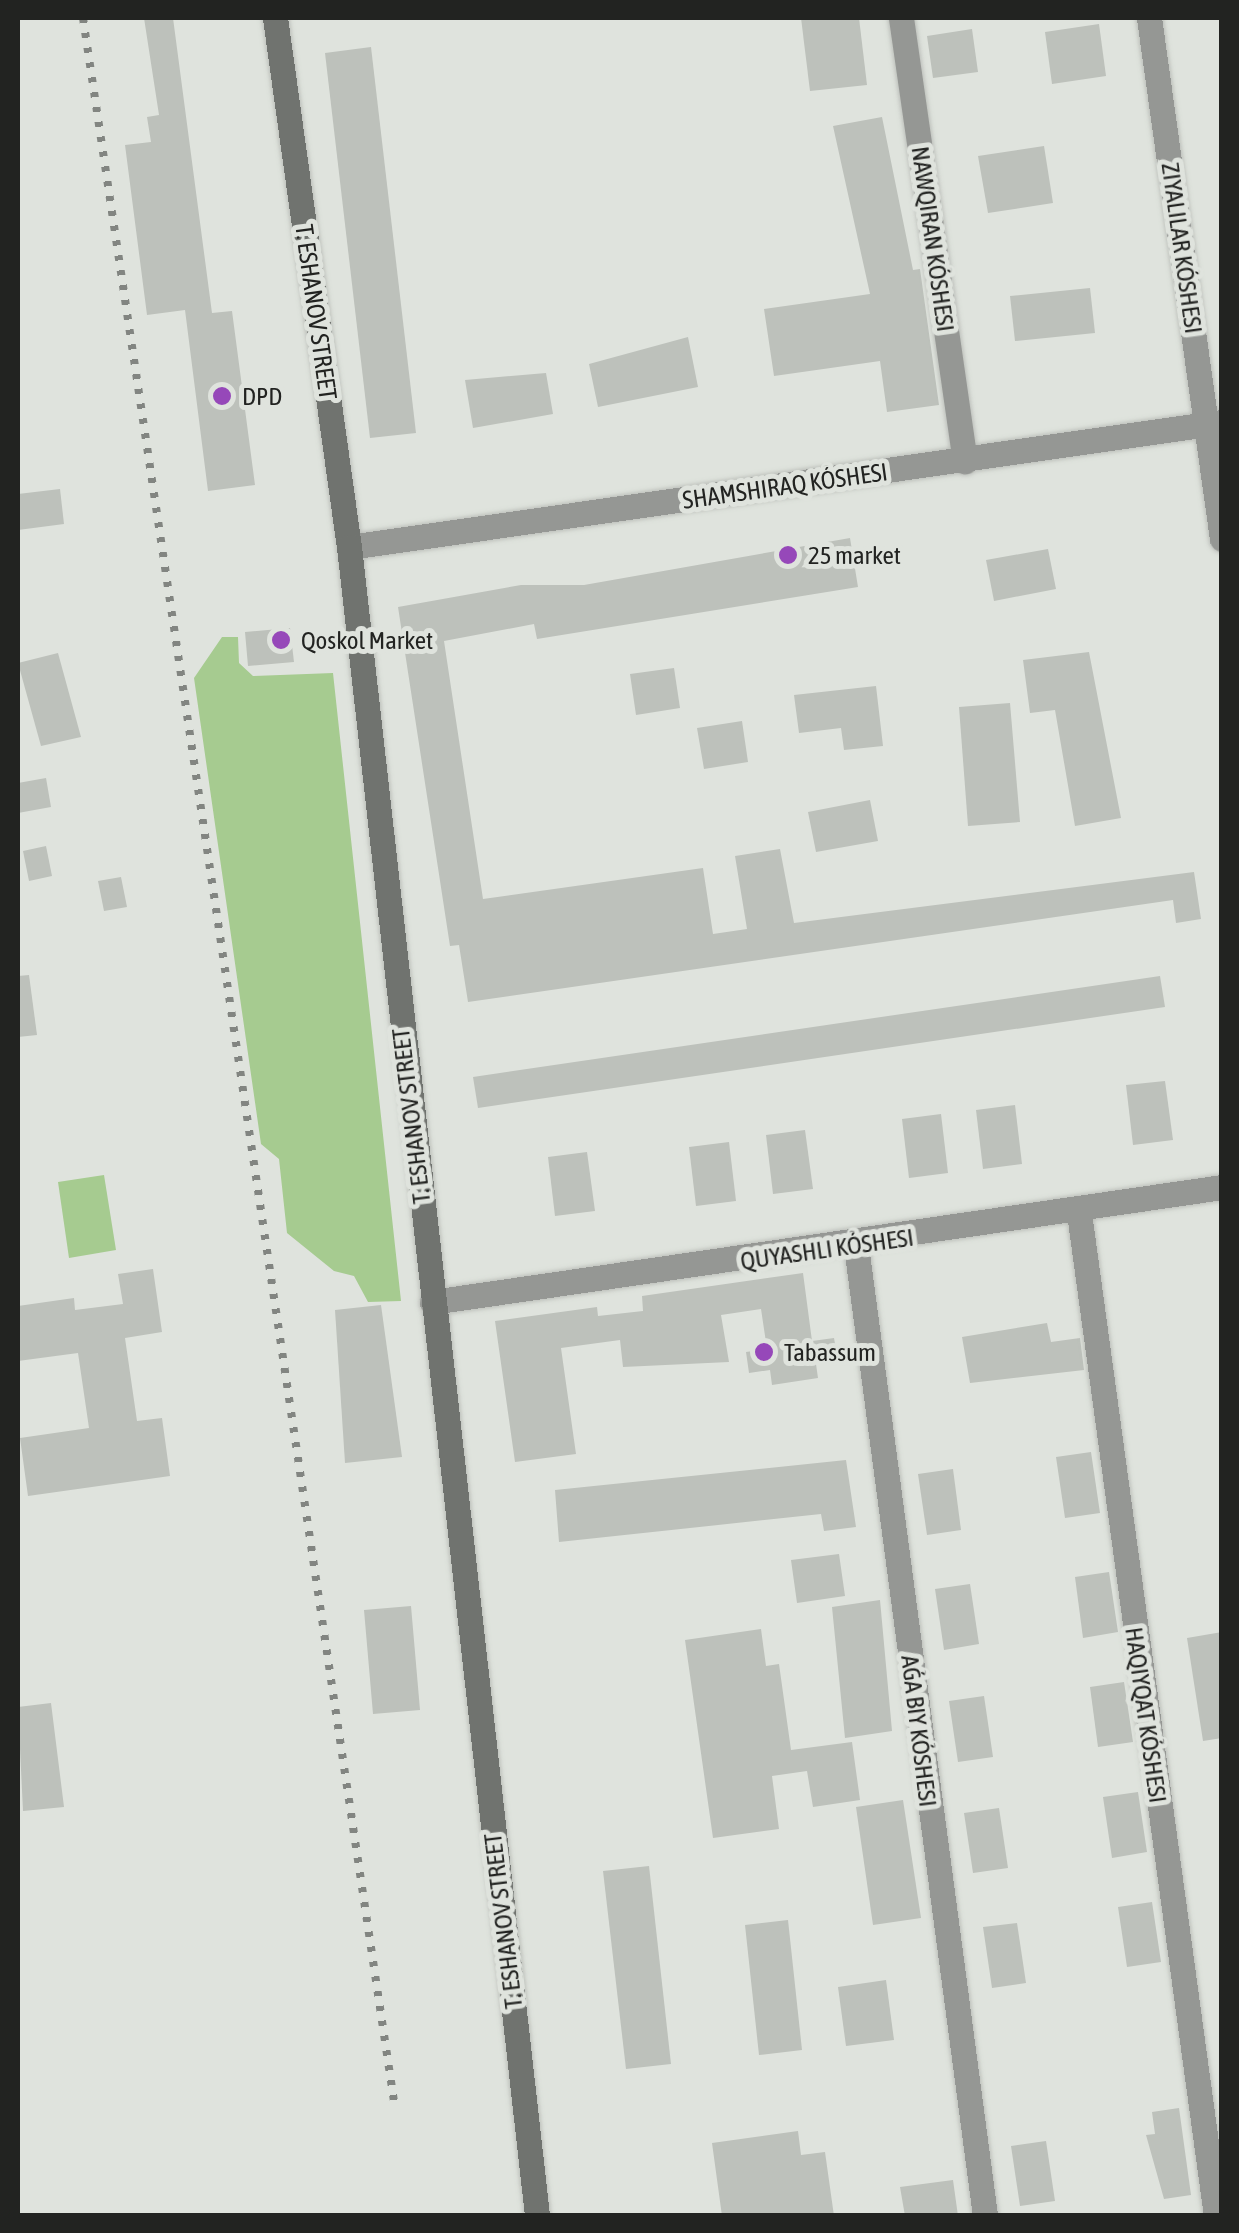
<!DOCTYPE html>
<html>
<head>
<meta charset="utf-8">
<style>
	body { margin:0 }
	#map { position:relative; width:1239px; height:2233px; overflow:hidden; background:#dfe3dd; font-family:"Asap Condensed",sans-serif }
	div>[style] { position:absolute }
	.green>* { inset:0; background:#a6cb90 }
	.building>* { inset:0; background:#bdc1bb }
	.roads { filter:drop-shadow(0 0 2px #bdc0bb) drop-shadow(0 0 2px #bdc0bb) }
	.minor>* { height:25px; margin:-12.5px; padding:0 12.5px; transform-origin:12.5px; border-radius:12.5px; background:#959794 }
	.tertiary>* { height:25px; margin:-12.5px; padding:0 12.5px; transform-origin:12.5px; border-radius:12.5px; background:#959794 }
	.secondary>* { height:25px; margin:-12.5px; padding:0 12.5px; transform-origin:12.5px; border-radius:12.5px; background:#70736f }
	.rail>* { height:8px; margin-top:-4px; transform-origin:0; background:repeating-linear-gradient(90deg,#828581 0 5px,transparent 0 15px) }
	.dots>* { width:28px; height:28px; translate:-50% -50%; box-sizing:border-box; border:5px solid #dfe3dd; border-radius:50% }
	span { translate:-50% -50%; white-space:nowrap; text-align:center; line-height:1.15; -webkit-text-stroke:10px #dfe3dd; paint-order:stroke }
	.street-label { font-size:25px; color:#222321 }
	.poi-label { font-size:25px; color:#222321 }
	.left { translate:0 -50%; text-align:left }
	.frame { position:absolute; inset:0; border:20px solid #222321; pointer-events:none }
</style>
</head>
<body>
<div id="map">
	<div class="green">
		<i style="clip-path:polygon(222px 637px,238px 637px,239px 663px,253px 676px,333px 673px,401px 1301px,368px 1302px,354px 1276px,334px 1271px,287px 1233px,279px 1159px,261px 1144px,194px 678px)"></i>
		<i style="clip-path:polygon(104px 1175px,116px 1250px,69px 1258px,58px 1182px)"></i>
	</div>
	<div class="building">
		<i style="clip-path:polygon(144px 18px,173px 18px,212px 313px,232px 311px,255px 485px,208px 491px,185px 310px,147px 315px,125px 145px,151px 142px,147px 117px,159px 115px)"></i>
		<i style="clip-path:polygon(801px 18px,859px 18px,867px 85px,810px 91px)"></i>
		<i style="clip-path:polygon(1099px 24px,1106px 76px,1052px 84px,1045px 32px)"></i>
		<i style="clip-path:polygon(972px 29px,978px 72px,933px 78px,927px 36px)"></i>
		<i style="clip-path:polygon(371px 47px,416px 433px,370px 438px,325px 53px)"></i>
		<i style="clip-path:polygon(882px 117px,913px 270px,920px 269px,939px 405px,887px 412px,880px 361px,774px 376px,764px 309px,870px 294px,833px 126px)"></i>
		<i style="clip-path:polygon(1044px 146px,1053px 203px,988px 213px,978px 156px)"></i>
		<i style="clip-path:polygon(1090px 288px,1095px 333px,1015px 341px,1010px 296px)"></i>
		<i style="clip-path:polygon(688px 337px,698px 387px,598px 407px,589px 364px)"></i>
		<i style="clip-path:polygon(546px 373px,553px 414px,473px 428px,465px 380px)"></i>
		<i style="clip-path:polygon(60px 489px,64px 524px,18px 530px,18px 494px)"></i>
		<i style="clip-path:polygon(850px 538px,858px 587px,537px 639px,534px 624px,444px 641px,483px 899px,703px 868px,713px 934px,747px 929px,735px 856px,780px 849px,794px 923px,1194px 872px,1201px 919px,1176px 923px,1173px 900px,468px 1002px,459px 945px,450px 946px,398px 607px,521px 585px,584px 585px)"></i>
		<i style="clip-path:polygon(1048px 549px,1056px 589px,994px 601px,986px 560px)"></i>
		<i style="clip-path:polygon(290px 628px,294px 662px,248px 666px,245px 632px)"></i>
		<i style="clip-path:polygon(1089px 652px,1121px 818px,1075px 826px,1055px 710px,1030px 713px,1023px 660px)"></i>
		<i style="clip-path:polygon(58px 653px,81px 737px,41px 746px,18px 663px)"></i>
		<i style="clip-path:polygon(674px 668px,680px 708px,636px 715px,630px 674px)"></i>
		<i style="clip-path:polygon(876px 686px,883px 746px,844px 750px,841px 728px,799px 733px,794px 695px)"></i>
		<i style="clip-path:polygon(1010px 703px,1020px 822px,968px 826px,959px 707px)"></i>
		<i style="clip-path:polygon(742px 721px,748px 762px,704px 769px,697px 728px)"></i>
		<i style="clip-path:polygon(46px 778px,51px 807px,18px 813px,18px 783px)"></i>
		<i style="clip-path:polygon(870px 800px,878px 841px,816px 852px,808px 812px)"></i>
		<i style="clip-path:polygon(46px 846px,52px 876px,29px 881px,23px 851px)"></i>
		<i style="clip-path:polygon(121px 877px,127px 907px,104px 911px,98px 881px)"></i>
		<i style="clip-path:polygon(29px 975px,37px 1035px,18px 1037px,18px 976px)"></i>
		<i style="clip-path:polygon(1160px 976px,1165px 1007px,478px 1108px,473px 1077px)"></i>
		<i style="clip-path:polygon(1165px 1081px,1173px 1140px,1133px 1145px,1126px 1085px)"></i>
		<i style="clip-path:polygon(1015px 1105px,1022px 1164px,983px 1169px,976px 1110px)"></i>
		<i style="clip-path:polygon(941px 1114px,948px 1173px,909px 1178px,902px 1119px)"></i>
		<i style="clip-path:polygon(805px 1130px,813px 1189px,773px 1194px,766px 1135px)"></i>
		<i style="clip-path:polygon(729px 1142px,736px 1201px,696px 1206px,689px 1147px)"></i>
		<i style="clip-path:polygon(587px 1152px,595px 1211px,555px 1216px,548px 1157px)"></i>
		<i style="clip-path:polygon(153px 1269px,162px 1332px,125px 1338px,137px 1421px,162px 1418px,170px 1476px,28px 1496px,20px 1438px,89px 1428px,78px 1353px,18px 1361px,18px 1306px,74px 1298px,75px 1310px,123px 1304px,118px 1274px)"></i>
		<i style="clip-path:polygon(803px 1273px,812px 1341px,834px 1338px,838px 1361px,816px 1364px,818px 1378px,772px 1385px,770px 1370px,749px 1373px,746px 1352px,767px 1349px,761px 1309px,721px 1315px,729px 1362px,623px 1367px,620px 1340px,561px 1348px,576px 1454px,515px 1462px,495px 1321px,597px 1307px,598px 1316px,643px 1311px,642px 1296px)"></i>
		<i style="clip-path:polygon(381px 1305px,402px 1457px,345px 1463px,335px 1310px)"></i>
		<i style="clip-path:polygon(1047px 1323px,1051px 1342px,1080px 1338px,1084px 1370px,970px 1383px,962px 1337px)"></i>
		<i style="clip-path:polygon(1091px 1452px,1100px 1513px,1065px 1518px,1056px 1457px)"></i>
		<i style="clip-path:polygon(846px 1460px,856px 1527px,824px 1531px,821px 1514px,559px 1542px,555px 1490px)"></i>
		<i style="clip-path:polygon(953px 1469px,961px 1530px,927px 1535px,918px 1474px)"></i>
		<i style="clip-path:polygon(839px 1554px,845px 1596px,797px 1603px,791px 1560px)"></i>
		<i style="clip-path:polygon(1109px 1572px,1118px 1632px,1083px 1638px,1075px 1577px)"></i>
		<i style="clip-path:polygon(970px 1584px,979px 1644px,944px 1650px,935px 1589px)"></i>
		<i style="clip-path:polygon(880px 1600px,892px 1731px,845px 1738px,832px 1607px)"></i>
		<i style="clip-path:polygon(411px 1606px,420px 1710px,373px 1714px,364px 1610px)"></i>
		<i style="clip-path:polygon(761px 1629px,766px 1666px,779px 1664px,791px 1750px,852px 1742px,860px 1800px,813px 1807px,807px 1771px,772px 1776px,779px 1829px,713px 1838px,685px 1640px)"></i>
		<i style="clip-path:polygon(1222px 1632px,1222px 1738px,1203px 1741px,1187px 1638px)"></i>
		<i style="clip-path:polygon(1124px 1682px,1133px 1742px,1098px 1747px,1090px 1687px)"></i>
		<i style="clip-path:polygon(984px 1696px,993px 1757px,958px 1762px,949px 1701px)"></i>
		<i style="clip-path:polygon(51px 1703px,64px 1807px,23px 1811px,18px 1707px)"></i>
		<i style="clip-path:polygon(1138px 1792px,1147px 1852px,1112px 1858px,1103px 1797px)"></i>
		<i style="clip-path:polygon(903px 1800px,921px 1918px,873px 1925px,856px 1807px)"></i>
		<i style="clip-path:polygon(999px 1808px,1008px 1868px,973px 1873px,964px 1813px)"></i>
		<i style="clip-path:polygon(649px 1866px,671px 2064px,626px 2069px,603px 1871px)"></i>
		<i style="clip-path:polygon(1152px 1902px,1161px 1962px,1127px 1967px,1118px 1907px)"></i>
		<i style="clip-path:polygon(788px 1920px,802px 2050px,759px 2055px,745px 1925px)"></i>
		<i style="clip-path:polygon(1017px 1923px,1026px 1983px,992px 1988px,983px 1927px)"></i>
		<i style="clip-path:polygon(886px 1980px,894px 2040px,846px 2046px,838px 1987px)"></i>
		<i style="clip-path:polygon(1179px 2108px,1191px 2195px,1164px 2199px,1146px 2135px,1155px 2134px,1152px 2112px)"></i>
		<i style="clip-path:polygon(798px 2131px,801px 2155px,825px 2152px,834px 2216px,722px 2216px,712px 2143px)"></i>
		<i style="clip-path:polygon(1046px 2141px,1055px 2201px,1020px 2206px,1011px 2146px)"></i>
		<i style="clip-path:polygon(953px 2180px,958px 2216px,905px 2216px,900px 2187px)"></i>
	</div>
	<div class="roads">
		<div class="minor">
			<i style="left:901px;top:18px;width:448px;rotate:81.8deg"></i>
			<i style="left:1149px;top:18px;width:526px;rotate:82.02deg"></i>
			<i style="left:1079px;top:1213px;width:1012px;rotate:82.22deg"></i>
			<i style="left:856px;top:1246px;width:979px;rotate:82.42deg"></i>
			<i style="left:432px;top:1302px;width:798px;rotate:-8.28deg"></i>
		</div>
		<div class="tertiary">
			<i style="left:349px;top:547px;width:882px;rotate:-8.15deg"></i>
		</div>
		<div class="secondary">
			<i style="left:275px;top:18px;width:534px;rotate:82.04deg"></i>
			<i style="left:349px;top:547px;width:1680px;rotate:83.57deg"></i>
		</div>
	</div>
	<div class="rail">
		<i style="left:83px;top:18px;width:2113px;rotate:81.51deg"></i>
	</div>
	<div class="dots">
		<i style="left:222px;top:396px;background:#9648b9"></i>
		<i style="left:788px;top:555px;background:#9648b9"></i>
		<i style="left:281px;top:640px;background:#9648b9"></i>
		<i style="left:764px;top:1352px;background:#9648b9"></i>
	</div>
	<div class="street-label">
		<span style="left:933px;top:239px;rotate:82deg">NAWQIRAN KÓSHESI</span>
		<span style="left:1182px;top:248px;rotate:82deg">ZIYALILAR KÓSHESI</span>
		<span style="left:316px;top:312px;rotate:82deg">T. ESHANOV STREET</span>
		<span style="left:785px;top:486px;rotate:-8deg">SHAMSHIRAQ KÓSHESI</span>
		<span style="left:411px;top:1116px;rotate:-97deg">T. ESHANOV STREET</span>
		<span style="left:827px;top:1249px;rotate:-8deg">QUYASHLI KÓSHESI</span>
		<span style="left:1146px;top:1715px;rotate:82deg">HAQIYQAT KÓSHESI</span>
		<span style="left:919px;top:1731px;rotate:83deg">AǴA BIY KÓSHESI</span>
		<span style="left:503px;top:1921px;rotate:-97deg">T. ESHANOV STREET</span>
	</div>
	<div class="poi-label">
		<span class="left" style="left:242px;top:396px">DPD</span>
		<span class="left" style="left:808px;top:555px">25 market</span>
		<span class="left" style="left:301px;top:640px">Qoskol Market</span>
		<span class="left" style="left:784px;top:1352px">Tabassum</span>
	</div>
	<div class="frame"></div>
</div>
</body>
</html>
